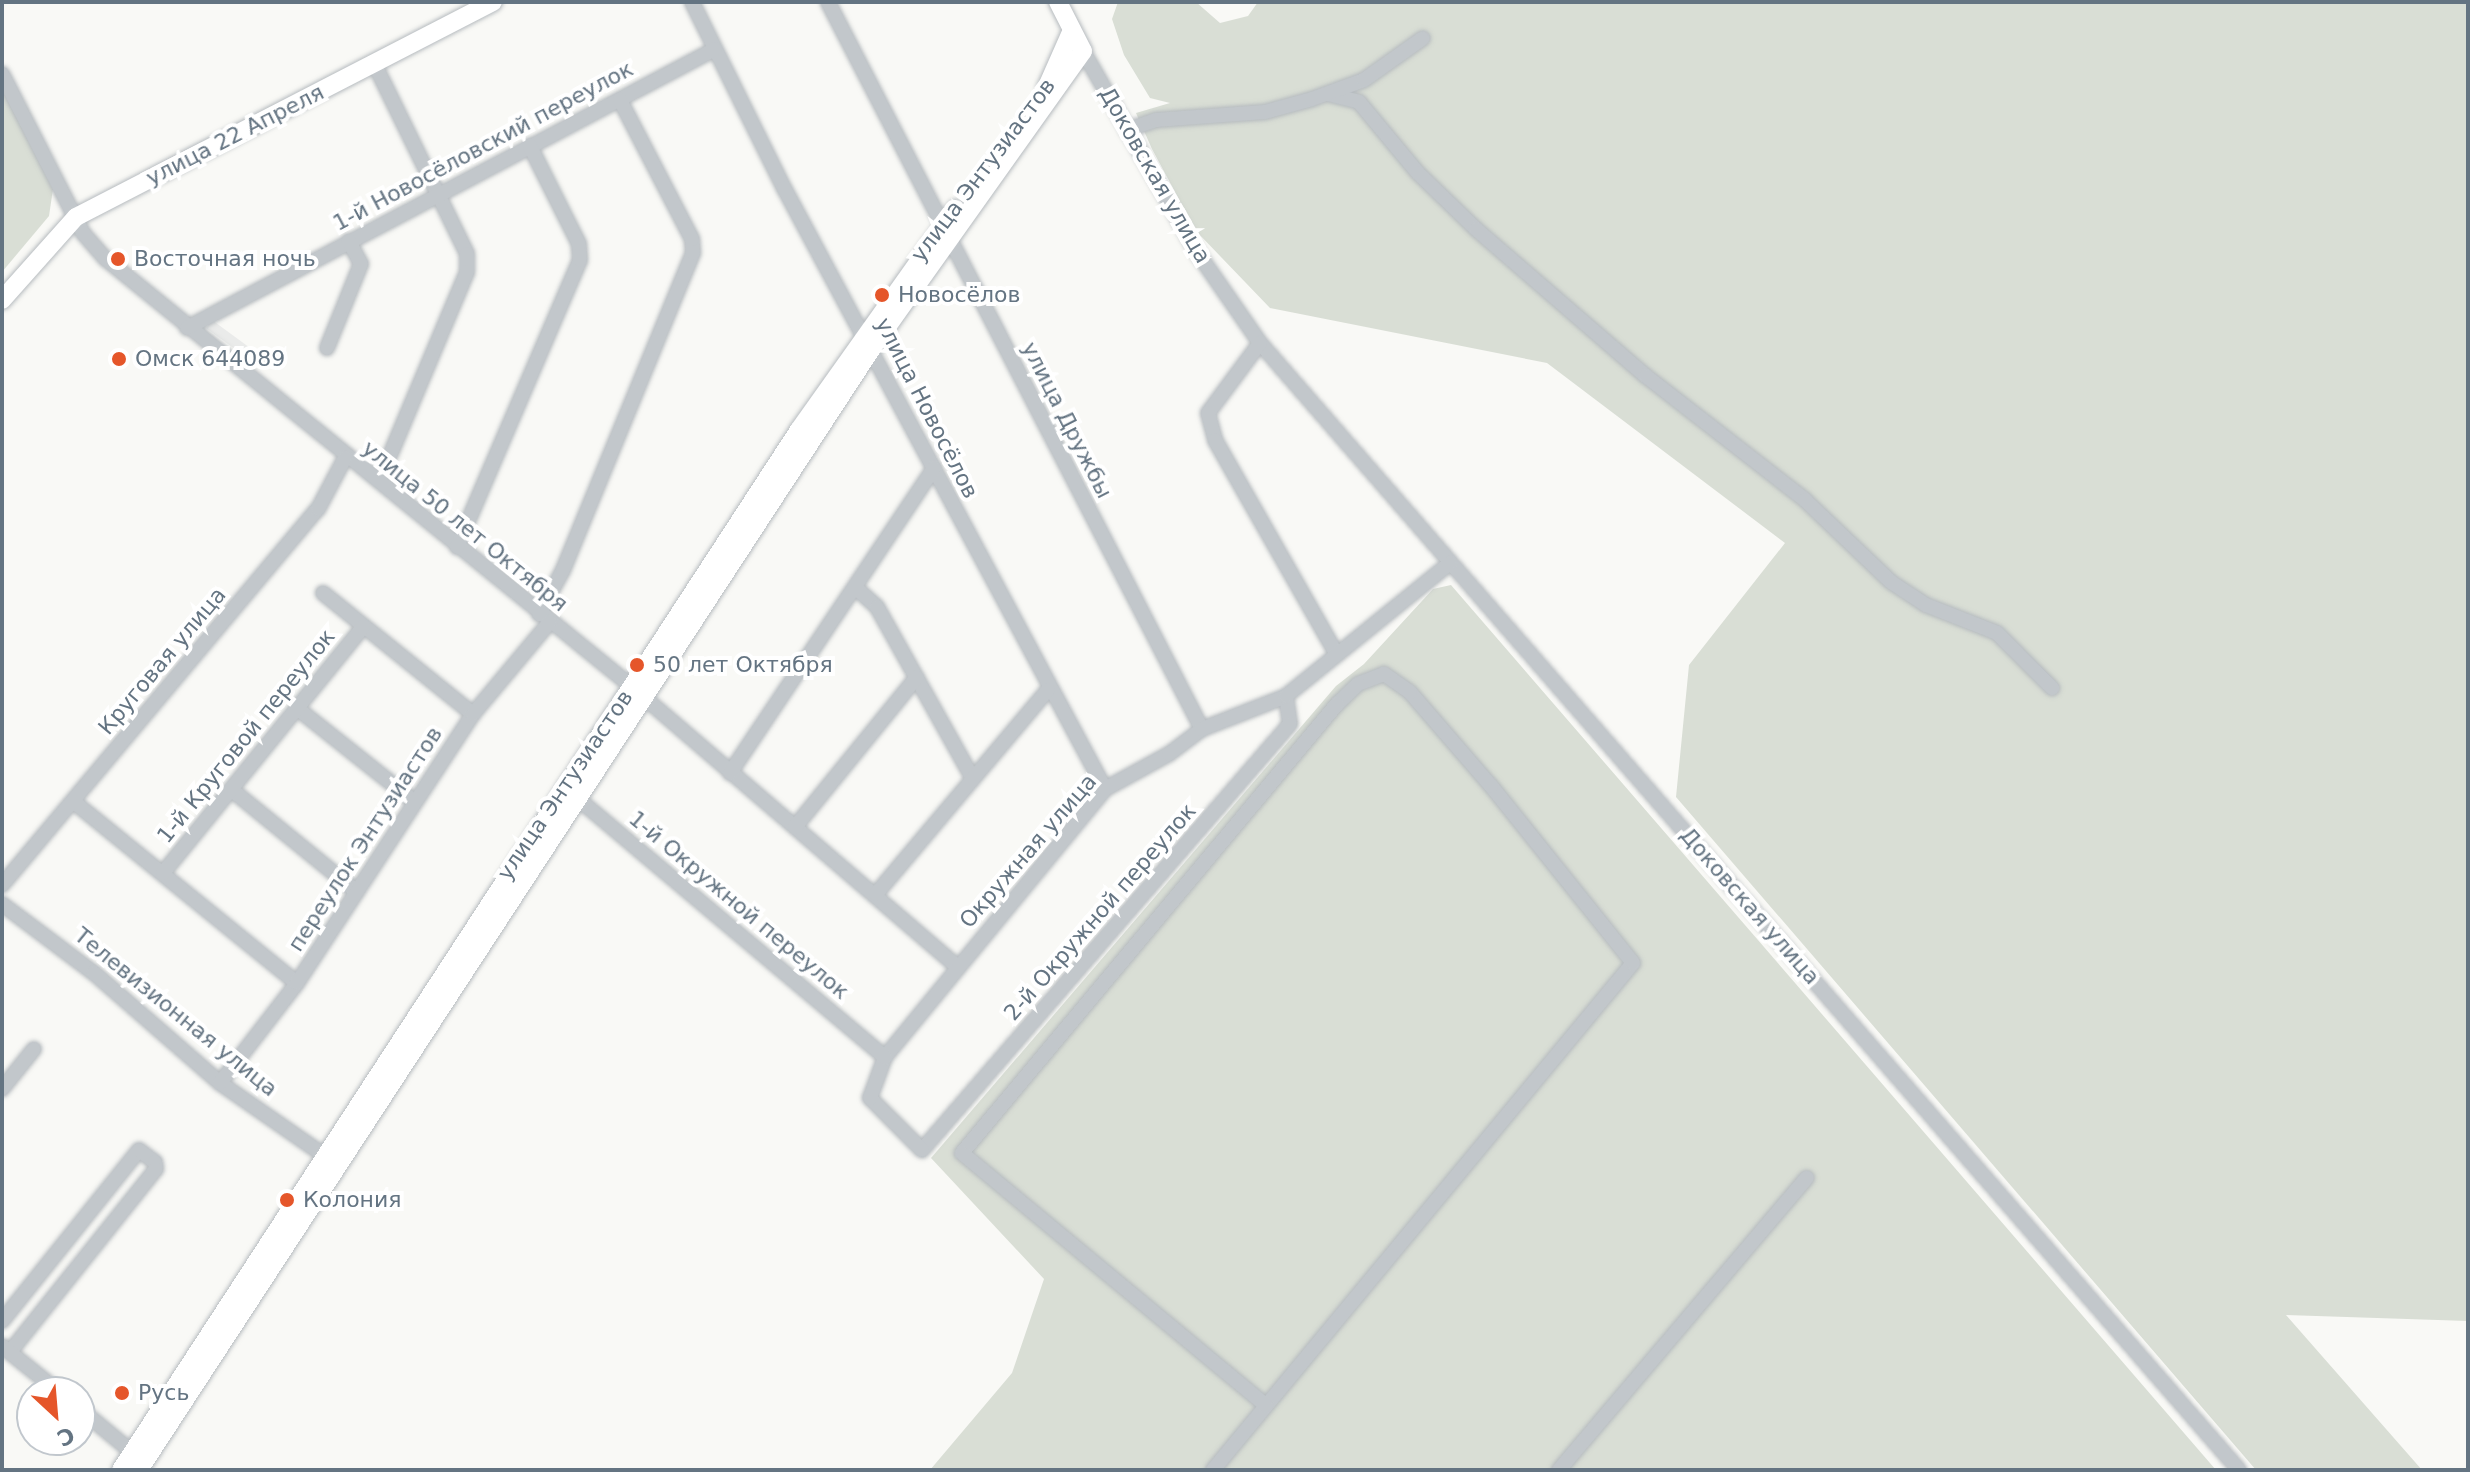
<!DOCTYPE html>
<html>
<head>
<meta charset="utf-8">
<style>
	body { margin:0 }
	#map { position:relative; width:2470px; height:1472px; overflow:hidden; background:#f9f9f6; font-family:"DejaVu Sans",sans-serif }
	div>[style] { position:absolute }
	.built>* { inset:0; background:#eaebea }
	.green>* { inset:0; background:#d9ded5 }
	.roads { filter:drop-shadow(0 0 2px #b6bbbf) drop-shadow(0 0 2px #b6bbbf) }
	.minor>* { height:14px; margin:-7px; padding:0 7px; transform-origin:7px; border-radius:7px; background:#c2c7cb }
	.major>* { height:18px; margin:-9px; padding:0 9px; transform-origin:9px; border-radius:9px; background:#fff }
	.dots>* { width:22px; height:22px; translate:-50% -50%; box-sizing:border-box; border:4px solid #fff; border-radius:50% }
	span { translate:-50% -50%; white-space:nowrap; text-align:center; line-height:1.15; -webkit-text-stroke:8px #fff; paint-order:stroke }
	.street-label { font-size:22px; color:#647482 }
	.poi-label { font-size:22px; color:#647482 }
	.left { translate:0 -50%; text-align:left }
	.frame { position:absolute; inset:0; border:4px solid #647482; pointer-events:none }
	.north { position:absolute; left:16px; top:1376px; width:80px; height:80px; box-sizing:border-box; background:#fff; border:2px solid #c1c7cd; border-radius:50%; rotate:154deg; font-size:22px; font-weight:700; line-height:32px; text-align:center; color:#647482 }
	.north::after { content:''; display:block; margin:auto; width:28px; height:36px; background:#e5562a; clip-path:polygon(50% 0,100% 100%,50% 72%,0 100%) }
</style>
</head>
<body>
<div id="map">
	<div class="built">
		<i style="clip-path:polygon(212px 320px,268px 361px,262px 369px,206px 328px)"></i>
	</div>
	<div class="green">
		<i style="clip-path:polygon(1118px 2px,1196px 2px,1220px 23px,1248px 16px,1258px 2px,2468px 2px,2468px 1321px,2286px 1315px,2422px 1470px,2256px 1470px,1676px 797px,1689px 665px,1785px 543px,1547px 363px,1270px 308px,1196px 231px,1152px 149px,1136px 113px,1170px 103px,1150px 98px,1124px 55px,1112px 19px)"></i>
		<i style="clip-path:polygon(2px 89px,53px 189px,49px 216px,2px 272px)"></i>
		<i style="clip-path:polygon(1451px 585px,2216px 1470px,930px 1470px,1012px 1373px,1044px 1279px,931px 1158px,1336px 686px,1364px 664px,1433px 589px)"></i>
	</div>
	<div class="roads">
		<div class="minor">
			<i style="left:692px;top:2px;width:208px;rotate:63.7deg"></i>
			<i style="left:784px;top:188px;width:681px;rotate:61.89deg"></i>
			<i style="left:828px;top:2px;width:818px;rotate:62.78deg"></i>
			<i style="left:1083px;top:51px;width:231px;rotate:60.4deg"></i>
			<i style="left:1197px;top:252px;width:111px;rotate:55.3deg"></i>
			<i style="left:1260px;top:343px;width:1493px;rotate:49.02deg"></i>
			<i style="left:374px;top:63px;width:212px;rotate:64deg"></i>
			<i style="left:467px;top:254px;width:18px;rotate:90deg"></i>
			<i style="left:467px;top:272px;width:199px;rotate:112.8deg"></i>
			<i style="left:2px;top:74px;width:178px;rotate:63deg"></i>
			<i style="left:83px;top:233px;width:35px;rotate:49deg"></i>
			<i style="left:106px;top:259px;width:677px;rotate:39.12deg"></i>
			<i style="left:631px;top:686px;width:431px;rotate:40.7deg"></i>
			<i style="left:1328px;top:94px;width:32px;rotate:14deg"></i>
			<i style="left:1359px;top:102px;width:92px;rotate:50.3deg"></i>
			<i style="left:1418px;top:173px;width:81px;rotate:44deg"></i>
			<i style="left:1476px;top:229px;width:225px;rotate:40.9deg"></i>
			<i style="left:1646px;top:376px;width:202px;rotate:37.9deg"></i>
			<i style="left:1805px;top:500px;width:119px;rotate:43.6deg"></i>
			<i style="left:1891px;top:582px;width:42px;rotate:33.3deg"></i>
			<i style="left:1926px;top:605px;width:76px;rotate:21.5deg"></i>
			<i style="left:1997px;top:633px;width:78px;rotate:45deg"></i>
			<i style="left:1127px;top:130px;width:31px;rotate:-19deg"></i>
			<i style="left:1156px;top:120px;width:109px;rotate:-4.2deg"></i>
			<i style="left:1265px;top:112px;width:49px;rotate:-15.5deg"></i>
			<i style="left:1312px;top:99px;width:55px;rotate:-20.1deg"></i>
			<i style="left:1364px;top:80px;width:72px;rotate:-35.4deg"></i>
			<i style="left:187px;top:328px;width:597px;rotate:-27.85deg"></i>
			<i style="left:1260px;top:343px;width:87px;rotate:126.6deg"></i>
			<i style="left:1208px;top:413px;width:28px;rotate:75deg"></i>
			<i style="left:1215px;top:440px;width:247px;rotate:60.4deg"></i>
			<i style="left:327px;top:348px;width:91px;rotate:-68deg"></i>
			<i style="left:361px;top:264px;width:26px;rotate:-118deg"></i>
			<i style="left:457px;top:547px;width:312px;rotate:-66.8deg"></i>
			<i style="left:580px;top:260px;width:16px;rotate:-94deg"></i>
			<i style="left:579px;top:244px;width:110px;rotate:-116.6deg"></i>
			<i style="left:856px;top:588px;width:28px;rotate:42deg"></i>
			<i style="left:877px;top:607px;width:195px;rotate:60.8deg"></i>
			<i style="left:323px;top:593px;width:193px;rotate:38.9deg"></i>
			<i style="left:539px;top:614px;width:50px;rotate:-61.4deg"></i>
			<i style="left:563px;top:570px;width:343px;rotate:-67.7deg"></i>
			<i style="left:693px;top:253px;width:14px;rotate:-94deg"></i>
			<i style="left:692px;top:239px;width:157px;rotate:-117.4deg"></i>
			<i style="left:1286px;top:696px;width:28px;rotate:82deg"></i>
			<i style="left:1290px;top:724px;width:563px;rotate:130.82deg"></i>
			<i style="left:922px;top:1150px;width:74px;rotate:-135deg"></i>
			<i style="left:870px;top:1098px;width:44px;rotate:-69.9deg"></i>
			<i style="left:885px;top:1057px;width:347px;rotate:-50.6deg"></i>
			<i style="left:1105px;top:789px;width:73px;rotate:-28.7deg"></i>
			<i style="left:1169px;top:754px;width:41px;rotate:-37.1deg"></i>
			<i style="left:1202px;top:729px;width:90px;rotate:-21.4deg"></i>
			<i style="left:1286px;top:696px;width:211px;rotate:-39deg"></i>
			<i style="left:298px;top:709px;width:149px;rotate:38.5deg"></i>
			<i style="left:730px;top:773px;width:367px;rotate:-56.2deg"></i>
			<i style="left:232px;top:790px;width:161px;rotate:39.2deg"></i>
			<i style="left:570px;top:792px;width:412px;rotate:40.1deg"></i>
			<i style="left:74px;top:802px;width:287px;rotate:39.1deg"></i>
			<i style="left:795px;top:827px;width:193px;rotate:-50.9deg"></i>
			<i style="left:163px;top:873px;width:317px;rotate:-50.9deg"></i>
			<i style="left:2px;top:885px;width:491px;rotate:-50deg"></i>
			<i style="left:318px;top:509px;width:58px;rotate:-62.1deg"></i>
			<i style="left:876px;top:894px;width:267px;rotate:-49.9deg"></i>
			<i style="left:2px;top:904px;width:115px;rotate:36.9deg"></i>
			<i style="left:94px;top:973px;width:167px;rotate:41.1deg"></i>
			<i style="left:220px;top:1083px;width:124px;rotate:34.8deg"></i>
			<i style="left:220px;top:1083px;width:126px;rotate:-52.4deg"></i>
			<i style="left:297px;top:983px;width:321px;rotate:-56.8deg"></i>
			<i style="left:473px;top:714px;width:120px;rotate:-50.1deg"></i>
			<i style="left:2px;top:1089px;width:51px;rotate:-51.3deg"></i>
			<i style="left:2px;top:1321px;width:219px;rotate:-51.3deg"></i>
			<i style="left:139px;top:1150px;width:20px;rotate:37deg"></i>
			<i style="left:155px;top:1162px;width:7px;rotate:82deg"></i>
			<i style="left:156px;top:1169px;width:234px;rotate:128.6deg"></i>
			<i style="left:2px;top:1346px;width:73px;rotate:38.9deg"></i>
			<i style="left:80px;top:1409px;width:75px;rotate:39.6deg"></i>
			<i style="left:1213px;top:1470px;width:658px;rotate:-50.36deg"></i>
			<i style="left:1633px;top:963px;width:227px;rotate:-128.7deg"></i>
			<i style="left:1491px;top:786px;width:124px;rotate:-130.8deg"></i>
			<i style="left:1410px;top:692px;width:32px;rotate:-145deg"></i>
			<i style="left:1384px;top:674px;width:28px;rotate:159deg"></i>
			<i style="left:1358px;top:684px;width:29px;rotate:136deg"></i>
			<i style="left:1337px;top:704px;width:585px;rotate:129.87deg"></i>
			<i style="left:962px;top:1153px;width:395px;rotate:39.7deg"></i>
			<i style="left:1559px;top:1470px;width:383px;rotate:-49.7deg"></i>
		</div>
		<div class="major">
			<i style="left:1046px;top:89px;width:64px;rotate:-66.2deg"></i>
			<i style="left:2px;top:300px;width:111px;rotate:-48.3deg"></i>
			<i style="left:76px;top:217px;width:469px;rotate:-27.3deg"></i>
			<i style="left:121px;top:1470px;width:1241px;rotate:-56.9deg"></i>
			<i style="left:799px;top:430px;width:271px;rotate:-54.6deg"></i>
			<i style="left:139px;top:1470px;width:1340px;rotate:-56.84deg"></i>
			<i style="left:872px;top:348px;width:364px;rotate:-54.6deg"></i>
			<i style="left:1083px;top:51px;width:55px;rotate:-117deg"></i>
		</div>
	</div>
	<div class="dots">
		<i style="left:118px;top:259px;background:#e5562a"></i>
		<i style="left:882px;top:295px;background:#e5562a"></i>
		<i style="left:119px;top:359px;background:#e5562a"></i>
		<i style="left:637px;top:665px;background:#e5562a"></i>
		<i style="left:287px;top:1200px;background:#e5562a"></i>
		<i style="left:122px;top:1393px;background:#e5562a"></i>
	</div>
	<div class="street-label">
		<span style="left:235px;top:135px;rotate:-27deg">улица 22 Апреля</span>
		<span style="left:483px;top:146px;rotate:-28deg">1-й Новосёловский переулок</span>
		<span style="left:983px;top:170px;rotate:-53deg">улица Энтузиастов</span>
		<span style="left:1155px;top:175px;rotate:60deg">Доковская улица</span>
		<span style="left:927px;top:408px;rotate:63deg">улица Новосёлов</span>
		<span style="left:1067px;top:420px;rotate:63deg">улица Дружбы</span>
		<span style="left:465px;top:526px;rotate:39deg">улица 50 лет Октября</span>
		<span style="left:162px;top:661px;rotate:-50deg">Круговая улица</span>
		<span style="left:246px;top:736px;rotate:-51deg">1-й Круговой переулок</span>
		<span style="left:565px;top:785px;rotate:-56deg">улица Энтузиастов</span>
		<span style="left:365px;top:839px;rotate:-57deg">переулок Энтузиастов</span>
		<span style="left:1028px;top:851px;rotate:-49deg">Окружная улица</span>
		<span style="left:739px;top:905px;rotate:40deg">1-й Окружной переулок</span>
		<span style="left:1750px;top:906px;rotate:49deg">Доковская улица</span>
		<span style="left:1100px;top:912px;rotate:-49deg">2-й Окружной переулок</span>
		<span style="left:176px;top:1012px;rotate:39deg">Телевизионная улица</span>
	</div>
	<div class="poi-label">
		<span class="left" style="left:134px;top:259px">Восточная ночь</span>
		<span class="left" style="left:898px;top:295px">Новосёлов</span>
		<span class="left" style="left:135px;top:359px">Омск 644089</span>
		<span class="left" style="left:653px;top:665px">50 лет Октября</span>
		<span class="left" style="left:303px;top:1200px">Колония</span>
		<span class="left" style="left:138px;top:1393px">Русь</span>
	</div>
	<div class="frame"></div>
	<div class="north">С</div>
</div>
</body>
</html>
